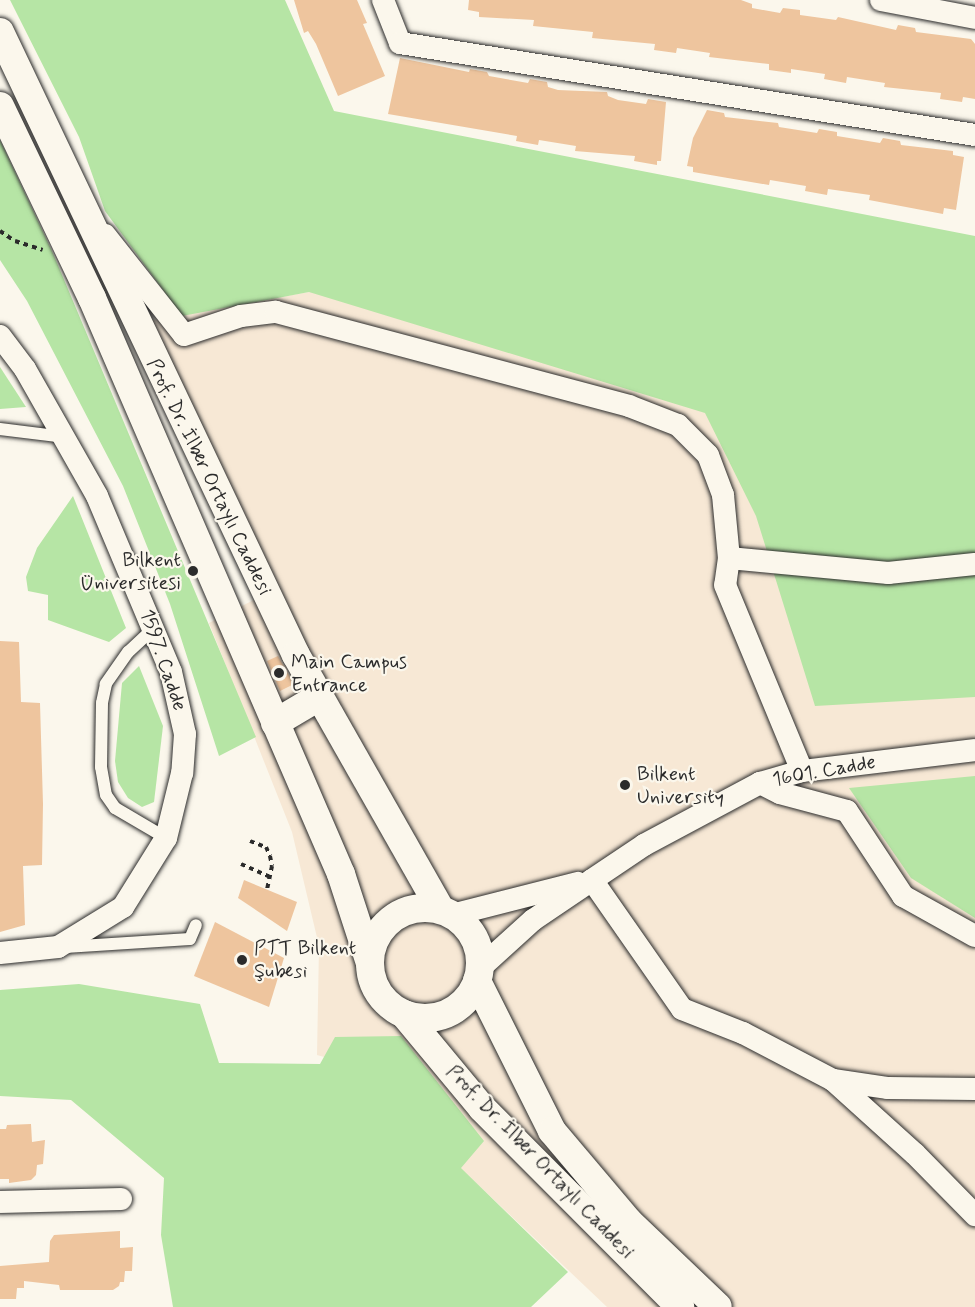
<!DOCTYPE html>
<html>
<head>
<meta charset="utf-8">
<style>
	body { margin:0 }
	#map { position:relative; width:975px; height:1307px; overflow:hidden; background:#fbf7ec; font-family:Mynerve,sans-serif }
	div>[style] { position:absolute }
	.built>* { inset:0; background:#f7e8d5 }
	.green>* { inset:0; background:#b6e5a5 }
	.building>* { inset:0; background:#eec59e }
	.path>* { height:4px; margin-top:-2px; transform-origin:0; background:repeating-linear-gradient(90deg,#2b2b2b 0 4.5px,transparent 0 9px) }
	.roads { filter:drop-shadow(0 0 2px #2b2b2b) drop-shadow(0 0 2px #2b2b2b) }
	.service>* { height:12px; margin:-6px; padding:0 6px; transform-origin:6px; border-radius:6px; background:#fbf7ec }
	.minor>* { height:22px; margin:-11px; padding:0 11px; transform-origin:11px; border-radius:11px; background:#fbf7ec }
	.tertiary>* { height:28px; margin:-14px; padding:0 14px; transform-origin:14px; border-radius:14px; background:#fbf7ec }
	.tertiary>.ring { margin:-14px; padding:0; box-sizing:content-box; background:none; border:28px solid #fbf7ec; border-radius:50% }
	.dots>* { width:16px; height:16px; translate:-50% -50%; box-sizing:border-box; border:3px solid #fbf7ec; border-radius:50% }
	span { translate:-50% -50%; white-space:nowrap; text-align:center; line-height:1.15; -webkit-text-stroke:4.5px #fbf7ec; paint-order:stroke }
	.street-label { font-size:20px; color:#2b2b2b }
	.poi-label { font-size:20px; color:#2b2b2b }
	.right { translate:-100% -50%; text-align:right }
	.left { translate:0 -50%; text-align:left }
</style>
</head>
<body>
<div id="map">
	<div class="built">
		<i style="clip-path:polygon(309px 292px,975px 292px,975px 1307px,607px 1307px,352px 1065px,317px 1055px,319px 946px,292px 832px,209px 623px,277px 588px,152px 320px)"></i>
	</div>
	<div class="green">
		<i style="clip-path:polygon(10px 0,285px 0,334px 111px,975px 236px,975px 697px,815px 706px,756px 516px,705px 413px,309px 292px,182px 316px,105px 211px,79px 137px)"></i>
		<i style="clip-path:polygon(0 140px,52px 251px,256px 737px,219px 756px,170px 604px,123px 486px,27px 301px,0 260px)"></i>
		<i style="clip-path:polygon(0 367px,26px 407px,0 409px)"></i>
		<i style="clip-path:polygon(73px 496px,126px 628px,109px 642px,48px 620px,48px 595px,28px 591px,26px 577px,37px 548px)"></i>
		<i style="clip-path:polygon(139px 666px,163px 726px,154px 802px,142px 807px,128px 798px,118px 782px,115px 761px,122px 683px)"></i>
		<i style="clip-path:polygon(975px 776px,975px 918px,911px 878px,849px 788px)"></i>
		<i style="clip-path:polygon(79px 984px,200px 1004px,219px 1063px,320px 1064px,335px 1037px,401px 1036px,484px 1141px,461px 1168px,568px 1272px,531px 1307px,173px 1307px,161px 1235px,164px 1178px,71px 1100px,0 1096px,0 990px)"></i>
	</div>
	<div class="building">
		<i style="clip-path:polygon(294px 0,357px 0,367px 23px,363px 24px,385px 76px,338px 96px,316px 44px,308px 31px,304px 33px)"></i>
		<i style="clip-path:polygon(469px 0,741px 0,752px 4px,752px 8px,780px 13px,783px 8px,800px 10px,800px 15px,836px 20px,838px 17px,896px 30px,898px 25px,915px 28px,916px 32px,971px 39px,975px 44px,975px 99px,963px 97px,962px 102px,940px 99px,941px 93px,884px 87px,885px 83px,847px 77px,846px 83px,824px 79px,825px 74px,791px 69px,791px 73px,769px 70px,769px 64px,709px 57px,710px 53px,677px 48px,676px 53px,654px 50px,655px 44px,592px 38px,593px 32px,533px 26px,534px 20px,479px 17px,479px 12px,468px 10px)"></i>
		<i style="clip-path:polygon(400px 58px,469px 72px,470px 69px,487px 72px,489px 76px,528px 83px,530px 79px,547px 82px,548px 87px,558px 90px,607px 92px,608px 96px,618px 100px,646px 104px,648px 99px,666px 102px,661px 161px,657px 161px,657px 165px,634px 161px,635px 156px,575px 151px,576px 146px,539px 140px,538px 145px,516px 141px,517px 136px,388px 114px)"></i>
		<i style="clip-path:polygon(707px 110px,724px 113px,725px 117px,778px 123px,779px 127px,817px 133px,819px 129px,837px 132px,837px 136px,880px 143px,883px 138px,900px 141px,901px 145px,953px 151px,953px 155px,964px 157px,956px 210px,944px 208px,943px 214px,869px 200px,870px 195px,828px 189px,827px 195px,805px 191px,806px 186px,770px 180px,769px 185px,693px 172px,693px 167px,687px 166px,693px 138px)"></i>
		<i style="clip-path:polygon(0 641px,19px 642px,21px 702px,40px 703px,43px 804px,42px 865px,23px 866px,25px 925px,0 932px)"></i>
		<i style="clip-path:polygon(278px 656px,294px 684px,280px 691px,267px 661px)"></i>
		<i style="clip-path:polygon(244px 880px,297px 902px,287px 931px,238px 898px)"></i>
		<i style="clip-path:polygon(215px 922px,284px 958px,269px 1007px,194px 976px)"></i>
		<i style="clip-path:polygon(31px 1124px,32px 1142px,45px 1140px,43px 1164px,37px 1165px,36px 1175px,31px 1180px,9px 1183px,9px 1179px,0 1179px,0 1129px,6px 1129px,7px 1125px)"></i>
		<i style="clip-path:polygon(120px 1231px,120px 1248px,133px 1247px,132px 1271px,125px 1271px,124px 1282px,120px 1282px,119px 1286px,113px 1290px,60px 1290px,59px 1285px,24px 1281px,24px 1288px,17px 1288px,16px 1299px,0 1299px,0 1266px,49px 1262px,50px 1241px,54px 1235px)"></i>
	</div>
	<div class="path">
		<i style="left:0;top:231px;width:18px;rotate:34deg"></i>
		<i style="left:15px;top:241px;width:29px;rotate:18deg"></i>
		<i style="left:250px;top:841px;width:17px;rotate:21deg"></i>
		<i style="left:266px;top:847px;width:10px;rotate:66deg"></i>
		<i style="left:270px;top:856px;width:10px;rotate:79deg"></i>
		<i style="left:272px;top:866px;width:24px;rotate:102deg"></i>
		<i style="left:241px;top:864px;width:32px;rotate:24deg"></i>
	</div>
	<div class="roads">
		<div class="service">
			<i style="left:0;top:429px;width:64px;rotate:7.1deg"></i>
			<i style="left:154px;top:628px;width:35px;rotate:137deg"></i>
			<i style="left:128px;top:652px;width:39px;rotate:125deg"></i>
			<i style="left:106px;top:684px;width:19px;rotate:102deg"></i>
			<i style="left:102px;top:703px;width:64px;rotate:90.9deg"></i>
			<i style="left:101px;top:767px;width:28px;rotate:80deg"></i>
			<i style="left:106px;top:795px;width:16px;rotate:55deg"></i>
			<i style="left:115px;top:808px;width:59px;rotate:30.5deg"></i>
			<i style="left:65px;top:947px;width:125px;rotate:-3.7deg"></i>
			<i style="left:190px;top:939px;width:15px;rotate:-67deg"></i>
		</div>
		<div class="minor">
			<i style="left:383px;top:0;width:46px;rotate:68.4deg"></i>
			<i style="left:400px;top:43px;width:582px;rotate:9.09deg"></i>
			<i style="left:881px;top:0;width:96px;rotate:10.8deg"></i>
			<i style="left:105px;top:235px;width:127px;rotate:51.7deg"></i>
			<i style="left:184px;top:335px;width:60px;rotate:-18.4deg"></i>
			<i style="left:241px;top:316px;width:35px;rotate:-7deg"></i>
			<i style="left:276px;top:312px;width:365px;rotate:14.9deg"></i>
			<i style="left:629px;top:406px;width:53px;rotate:21.2deg"></i>
			<i style="left:678px;top:425px;width:42px;rotate:45deg"></i>
			<i style="left:708px;top:455px;width:43px;rotate:69.4deg"></i>
			<i style="left:723px;top:495px;width:63px;rotate:84.6deg"></i>
			<i style="left:729px;top:558px;width:27px;rotate:98deg"></i>
			<i style="left:725px;top:585px;width:201px;rotate:67.5deg"></i>
			<i style="left:0;top:336px;width:41px;rotate:52.9deg"></i>
			<i style="left:25px;top:369px;width:146px;rotate:60.4deg"></i>
			<i style="left:97px;top:496px;width:191px;rotate:67.2deg"></i>
			<i style="left:171px;top:672px;width:64px;rotate:77.3deg"></i>
			<i style="left:185px;top:734px;width:39px;rotate:94deg"></i>
			<i style="left:182px;top:773px;width:67px;rotate:103.8deg"></i>
			<i style="left:166px;top:838px;width:81px;rotate:121.9deg"></i>
			<i style="left:123px;top:907px;width:76px;rotate:148.4deg"></i>
			<i style="left:58px;top:947px;width:58px;rotate:174.1deg"></i>
			<i style="left:729px;top:558px;width:160px;rotate:5.4deg"></i>
			<i style="left:888px;top:573px;width:87px;rotate:-5.9deg"></i>
			<i style="left:760px;top:783px;width:22px;rotate:27deg"></i>
			<i style="left:780px;top:793px;width:69px;rotate:15deg"></i>
			<i style="left:847px;top:811px;width:102px;rotate:56.6deg"></i>
			<i style="left:903px;top:896px;width:82px;rotate:29.1deg"></i>
			<i style="left:592px;top:880px;width:157px;rotate:55.1deg"></i>
			<i style="left:682px;top:1009px;width:66px;rotate:21.5deg"></i>
			<i style="left:743px;top:1033px;width:102px;rotate:27.6deg"></i>
			<i style="left:833px;top:1080px;width:110px;rotate:42.1deg"></i>
			<i style="left:915px;top:1154px;width:86px;rotate:45.5deg"></i>
			<i style="left:452px;top:915px;width:130px;rotate:-14.3deg"></i>
			<i style="left:480px;top:968px;width:72px;rotate:-42.2deg"></i>
			<i style="left:533px;top:920px;width:71px;rotate:-34.1deg"></i>
			<i style="left:592px;top:880px;width:63px;rotate:-33.9deg"></i>
			<i style="left:644px;top:845px;width:132px;rotate:-28.1deg"></i>
			<i style="left:760px;top:783px;width:44px;rotate:-15.9deg"></i>
			<i style="left:802px;top:771px;width:174px;rotate:-6.9deg"></i>
			<i style="left:833px;top:1080px;width:56px;rotate:8.3deg"></i>
			<i style="left:888px;top:1088px;width:87px;rotate:0.7deg"></i>
			<i style="left:0;top:1202px;width:121px;rotate:-1.4deg"></i>
		</div>
		<div class="tertiary">
			<i style="left:0;top:32px;width:690px;rotate:64.59deg"></i>
			<i style="left:296px;top:655px;width:293px;rotate:60.4deg"></i>
			<i style="left:0;top:106px;width:213px;rotate:64.4deg"></i>
			<i style="left:92px;top:298px;width:628px;rotate:66.62deg"></i>
			<i style="left:341px;top:874px;width:94px;rotate:72deg"></i>
			<i style="left:275px;top:723px;width:51px;rotate:-30.6deg"></i>
			<i class="ring" style="left:370px;top:908px;width:82px;height:82px"></i>
			<i style="left:477px;top:981px;width:168px;rotate:63.4deg"></i>
			<i style="left:552px;top:1131px;width:118px;rotate:49.8deg"></i>
			<i style="left:628px;top:1221px;width:124px;rotate:43.7deg"></i>
			<i style="left:404px;top:1014px;width:122px;rotate:50.3deg"></i>
			<i style="left:482px;top:1108px;width:281px;rotate:45.1deg"></i>
		</div>
	</div>
	<div class="dots">
		<i style="left:193px;top:571px;background:#2b2b2b"></i>
		<i style="left:279px;top:673px;background:#2b2b2b"></i>
		<i style="left:625px;top:785px;background:#2b2b2b"></i>
		<i style="left:242px;top:960px;background:#2b2b2b"></i>
	</div>
	<div class="street-label">
		<span style="left:209px;top:477px;rotate:64deg">Prof. Dr. İlber Ortaylı Caddesi</span>
		<span style="left:163px;top:660px;rotate:71deg">1597. Cadde</span>
		<span style="left:824px;top:771px;rotate:-10deg">1601. Cadde</span>
		<span style="left:540px;top:1162px;rotate:46deg">Prof. Dr. İlber Ortaylı Caddesi</span>
	</div>
	<div class="poi-label">
		<span class="right" style="left:181px;top:572px">Bilkent<br>Üniversitesi</span>
		<span class="left" style="left:291px;top:674px">Main Campus<br>Entrance</span>
		<span class="left" style="left:637px;top:786px">Bilkent<br>University</span>
		<span class="left" style="left:254px;top:960px">PTT Bilkent<br>Şubesi</span>
	</div>
</div>
</body>
</html>
